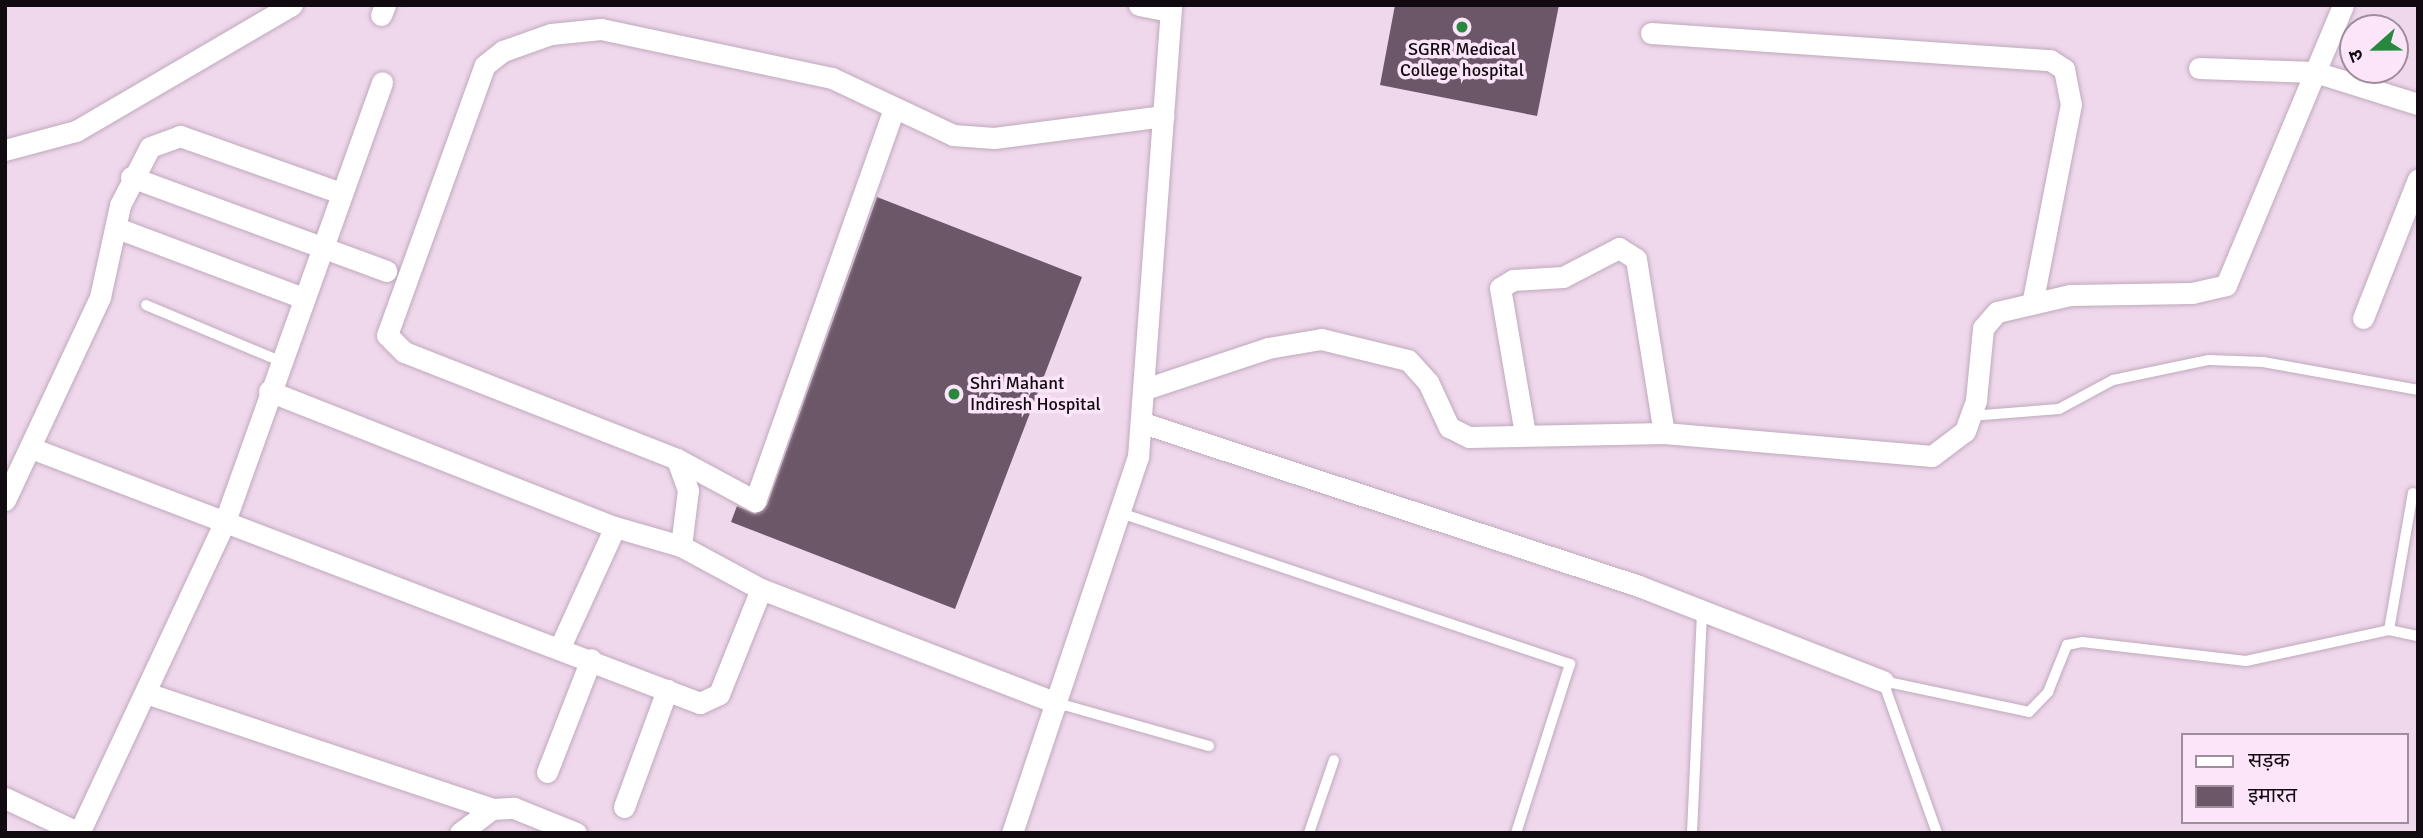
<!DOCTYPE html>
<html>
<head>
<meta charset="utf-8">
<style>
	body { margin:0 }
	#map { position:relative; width:2423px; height:838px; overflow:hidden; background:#f0d8ec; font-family:Signika,"Noto Sans Devanagari",sans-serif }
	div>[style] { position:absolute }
	.building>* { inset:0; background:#6c5768 }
	.roads { filter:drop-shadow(0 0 2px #bfa9bb) drop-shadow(0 0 2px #bfa9bb) }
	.lane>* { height:10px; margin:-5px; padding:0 5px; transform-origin:5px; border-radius:5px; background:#fff }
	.street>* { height:21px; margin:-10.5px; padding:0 10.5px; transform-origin:10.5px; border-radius:10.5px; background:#fff }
	.dots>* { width:19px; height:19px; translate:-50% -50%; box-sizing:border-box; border:4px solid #fde5f9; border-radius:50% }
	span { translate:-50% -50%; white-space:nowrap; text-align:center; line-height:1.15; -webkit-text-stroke:7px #fde5f9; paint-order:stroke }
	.poi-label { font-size:18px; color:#110a10 }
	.left { translate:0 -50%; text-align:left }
	.frame { position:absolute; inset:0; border:7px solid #110a10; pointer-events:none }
	.legend { position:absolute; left:2181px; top:733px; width:228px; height:91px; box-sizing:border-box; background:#fde5f9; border:2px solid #9f8d9c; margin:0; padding:9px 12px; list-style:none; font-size:21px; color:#110a10 }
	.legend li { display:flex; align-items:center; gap:14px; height:35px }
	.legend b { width:35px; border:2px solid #9f8d9c }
	.north { position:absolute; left:2339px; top:14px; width:70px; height:70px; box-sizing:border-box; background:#fde5f9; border:2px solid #9f8d9c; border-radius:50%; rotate:249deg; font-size:19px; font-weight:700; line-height:28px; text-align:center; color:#110a10 }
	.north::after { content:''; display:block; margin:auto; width:24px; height:32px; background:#26893d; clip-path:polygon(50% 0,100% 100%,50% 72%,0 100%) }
</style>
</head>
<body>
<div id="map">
	<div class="building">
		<i style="clip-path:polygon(1395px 5px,1559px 5px,1537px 116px,1380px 85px)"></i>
		<i style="clip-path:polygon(877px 197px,1082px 277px,955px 609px,731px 522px,737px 506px,755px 514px,767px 505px)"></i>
	</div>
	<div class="roads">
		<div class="lane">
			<i style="left:146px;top:305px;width:145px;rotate:22.7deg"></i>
			<i style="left:1971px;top:416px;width:88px;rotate:-4.5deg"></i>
			<i style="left:2059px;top:409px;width:61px;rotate:-28.2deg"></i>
			<i style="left:2113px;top:380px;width:98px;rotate:-11.8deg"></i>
			<i style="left:2209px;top:360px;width:54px;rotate:2.1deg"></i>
			<i style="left:2263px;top:362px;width:158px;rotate:10.2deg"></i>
			<i style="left:1121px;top:513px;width:474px;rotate:18.6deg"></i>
			<i style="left:1570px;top:664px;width:177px;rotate:107.7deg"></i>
			<i style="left:2389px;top:630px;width:139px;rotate:-80.1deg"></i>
			<i style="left:1057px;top:703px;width:158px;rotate:15.8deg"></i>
			<i style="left:1309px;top:833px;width:77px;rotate:-71.1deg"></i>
			<i style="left:1692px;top:833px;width:224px;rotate:-87.4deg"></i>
			<i style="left:1937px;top:833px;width:161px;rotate:-109.6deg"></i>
			<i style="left:1883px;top:681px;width:149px;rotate:12deg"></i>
			<i style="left:2029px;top:712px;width:28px;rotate:-46deg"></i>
			<i style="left:2048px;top:692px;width:51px;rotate:-68deg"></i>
			<i style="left:2067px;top:645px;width:15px;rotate:-11deg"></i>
			<i style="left:2082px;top:642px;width:165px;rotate:6.6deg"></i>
			<i style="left:2246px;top:661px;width:146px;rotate:-12.2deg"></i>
			<i style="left:2389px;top:630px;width:30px;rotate:12deg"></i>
		</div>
		<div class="street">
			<i style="left:1139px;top:5px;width:32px;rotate:11deg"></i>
			<i style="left:381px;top:15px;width:11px;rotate:-68deg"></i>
			<i style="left:1651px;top:33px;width:400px;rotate:3.9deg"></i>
			<i style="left:2050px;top:60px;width:17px;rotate:33deg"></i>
			<i style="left:2064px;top:69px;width:36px;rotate:79deg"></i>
			<i style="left:2071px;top:104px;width:200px;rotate:101deg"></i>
			<i style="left:2199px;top:68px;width:116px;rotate:2deg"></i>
			<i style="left:2315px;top:72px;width:108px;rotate:17.3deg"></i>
			<i style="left:5px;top:150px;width:73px;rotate:-15deg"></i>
			<i style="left:76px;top:131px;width:250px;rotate:-30.3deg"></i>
			<i style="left:131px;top:177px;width:272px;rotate:20.2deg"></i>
			<i style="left:117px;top:228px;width:199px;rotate:20.6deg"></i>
			<i style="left:2363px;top:318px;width:149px;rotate:-68.4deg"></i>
			<i style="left:1145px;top:389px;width:130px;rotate:-18.4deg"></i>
			<i style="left:1268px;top:348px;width:54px;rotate:-9.6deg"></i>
			<i style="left:1321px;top:339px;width:89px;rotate:13.6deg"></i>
			<i style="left:1408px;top:360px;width:30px;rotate:48deg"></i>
			<i style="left:1428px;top:382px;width:50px;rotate:65deg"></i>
			<i style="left:1449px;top:427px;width:22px;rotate:27deg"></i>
			<i style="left:1469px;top:437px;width:195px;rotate:-1.2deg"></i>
			<i style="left:1664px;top:433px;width:269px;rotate:4.9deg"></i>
			<i style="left:1932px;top:456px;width:41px;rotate:-37.1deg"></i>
			<i style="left:1965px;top:431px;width:33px;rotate:-70deg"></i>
			<i style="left:1976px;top:400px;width:72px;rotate:-84.4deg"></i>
			<i style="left:1983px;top:328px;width:21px;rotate:-49deg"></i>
			<i style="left:1997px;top:312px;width:75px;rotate:-13.1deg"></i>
			<i style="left:2070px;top:295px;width:122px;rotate:-0.9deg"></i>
			<i style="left:2192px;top:293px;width:35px;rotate:-13deg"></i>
			<i style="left:2226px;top:285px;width:303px;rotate:-67.3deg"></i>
			<i style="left:269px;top:391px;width:372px;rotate:21.5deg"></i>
			<i style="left:615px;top:527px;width:69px;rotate:16.1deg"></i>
			<i style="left:681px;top:546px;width:91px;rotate:28.3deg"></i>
			<i style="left:761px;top:589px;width:317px;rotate:21.1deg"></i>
			<i style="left:1143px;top:423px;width:522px;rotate:18.19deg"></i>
			<i style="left:1639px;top:586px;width:262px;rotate:21.3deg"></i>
			<i style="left:1525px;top:434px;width:148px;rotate:-99.7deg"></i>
			<i style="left:1500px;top:288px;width:15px;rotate:-32deg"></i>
			<i style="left:1513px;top:280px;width:50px;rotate:-3.4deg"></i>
			<i style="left:1563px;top:277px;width:63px;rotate:-27.4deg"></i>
			<i style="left:1619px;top:248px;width:20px;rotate:33deg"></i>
			<i style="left:1636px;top:259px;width:176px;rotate:80.9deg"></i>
			<i style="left:31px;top:448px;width:716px;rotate:20.87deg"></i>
			<i style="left:700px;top:703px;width:21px;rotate:-25deg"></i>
			<i style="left:719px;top:694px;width:113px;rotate:-68.2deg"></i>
			<i style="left:677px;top:459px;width:89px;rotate:28.3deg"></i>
			<i style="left:755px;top:501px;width:416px;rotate:-70.5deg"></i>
			<i style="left:5px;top:500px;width:224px;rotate:-64.9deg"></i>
			<i style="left:100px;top:297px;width:94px;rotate:-77.7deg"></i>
			<i style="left:120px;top:205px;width:65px;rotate:-62.7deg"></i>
			<i style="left:150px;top:147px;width:32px;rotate:-20deg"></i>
			<i style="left:180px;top:136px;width:171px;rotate:19.5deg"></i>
			<i style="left:681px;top:546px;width:56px;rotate:-82.9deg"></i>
			<i style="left:688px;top:490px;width:33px;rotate:-110deg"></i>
			<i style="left:677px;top:459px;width:293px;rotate:-158.6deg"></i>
			<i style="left:404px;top:352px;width:24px;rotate:-135deg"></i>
			<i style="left:387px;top:335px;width:287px;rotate:-70.1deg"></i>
			<i style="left:485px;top:65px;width:23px;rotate:-38deg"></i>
			<i style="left:503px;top:51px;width:51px;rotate:-19.5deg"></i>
			<i style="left:551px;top:34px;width:50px;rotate:-5.7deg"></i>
			<i style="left:601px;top:29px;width:236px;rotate:12deg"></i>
			<i style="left:832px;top:78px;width:134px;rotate:25.2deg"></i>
			<i style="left:953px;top:135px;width:41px;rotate:4.2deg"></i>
			<i style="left:994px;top:138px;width:171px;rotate:-7.4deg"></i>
			<i style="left:560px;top:647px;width:132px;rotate:-65.4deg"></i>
			<i style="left:146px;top:693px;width:365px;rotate:18.5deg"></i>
			<i style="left:547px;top:772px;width:121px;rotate:-68.7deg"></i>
			<i style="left:5px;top:798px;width:82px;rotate:25.3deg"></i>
			<i style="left:624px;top:807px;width:125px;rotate:-69.8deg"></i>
			<i style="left:79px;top:833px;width:344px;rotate:-64.9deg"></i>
			<i style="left:225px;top:521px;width:466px;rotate:-70.3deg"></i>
			<i style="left:460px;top:833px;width:40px;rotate:-37deg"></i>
			<i style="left:492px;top:809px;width:22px;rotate:-3deg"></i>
			<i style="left:514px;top:808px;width:67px;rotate:22deg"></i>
			<i style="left:1012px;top:833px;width:397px;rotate:-71.5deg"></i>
			<i style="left:1138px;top:457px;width:453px;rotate:-85.8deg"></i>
		</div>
	</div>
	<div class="dots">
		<i style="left:1462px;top:27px;background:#26893d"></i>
		<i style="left:954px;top:394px;background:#26893d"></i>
	</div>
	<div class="poi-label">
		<span style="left:1462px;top:60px">SGRR Medical<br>College hospital</span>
		<span class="left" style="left:970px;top:394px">Shri Mahant<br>Indiresh Hospital</span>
	</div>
	<div class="frame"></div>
	<ul class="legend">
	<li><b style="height:9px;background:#fff"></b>सड़क</li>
	<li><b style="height:19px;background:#6c5768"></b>इमारत</li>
	</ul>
	<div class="north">उ</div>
</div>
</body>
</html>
